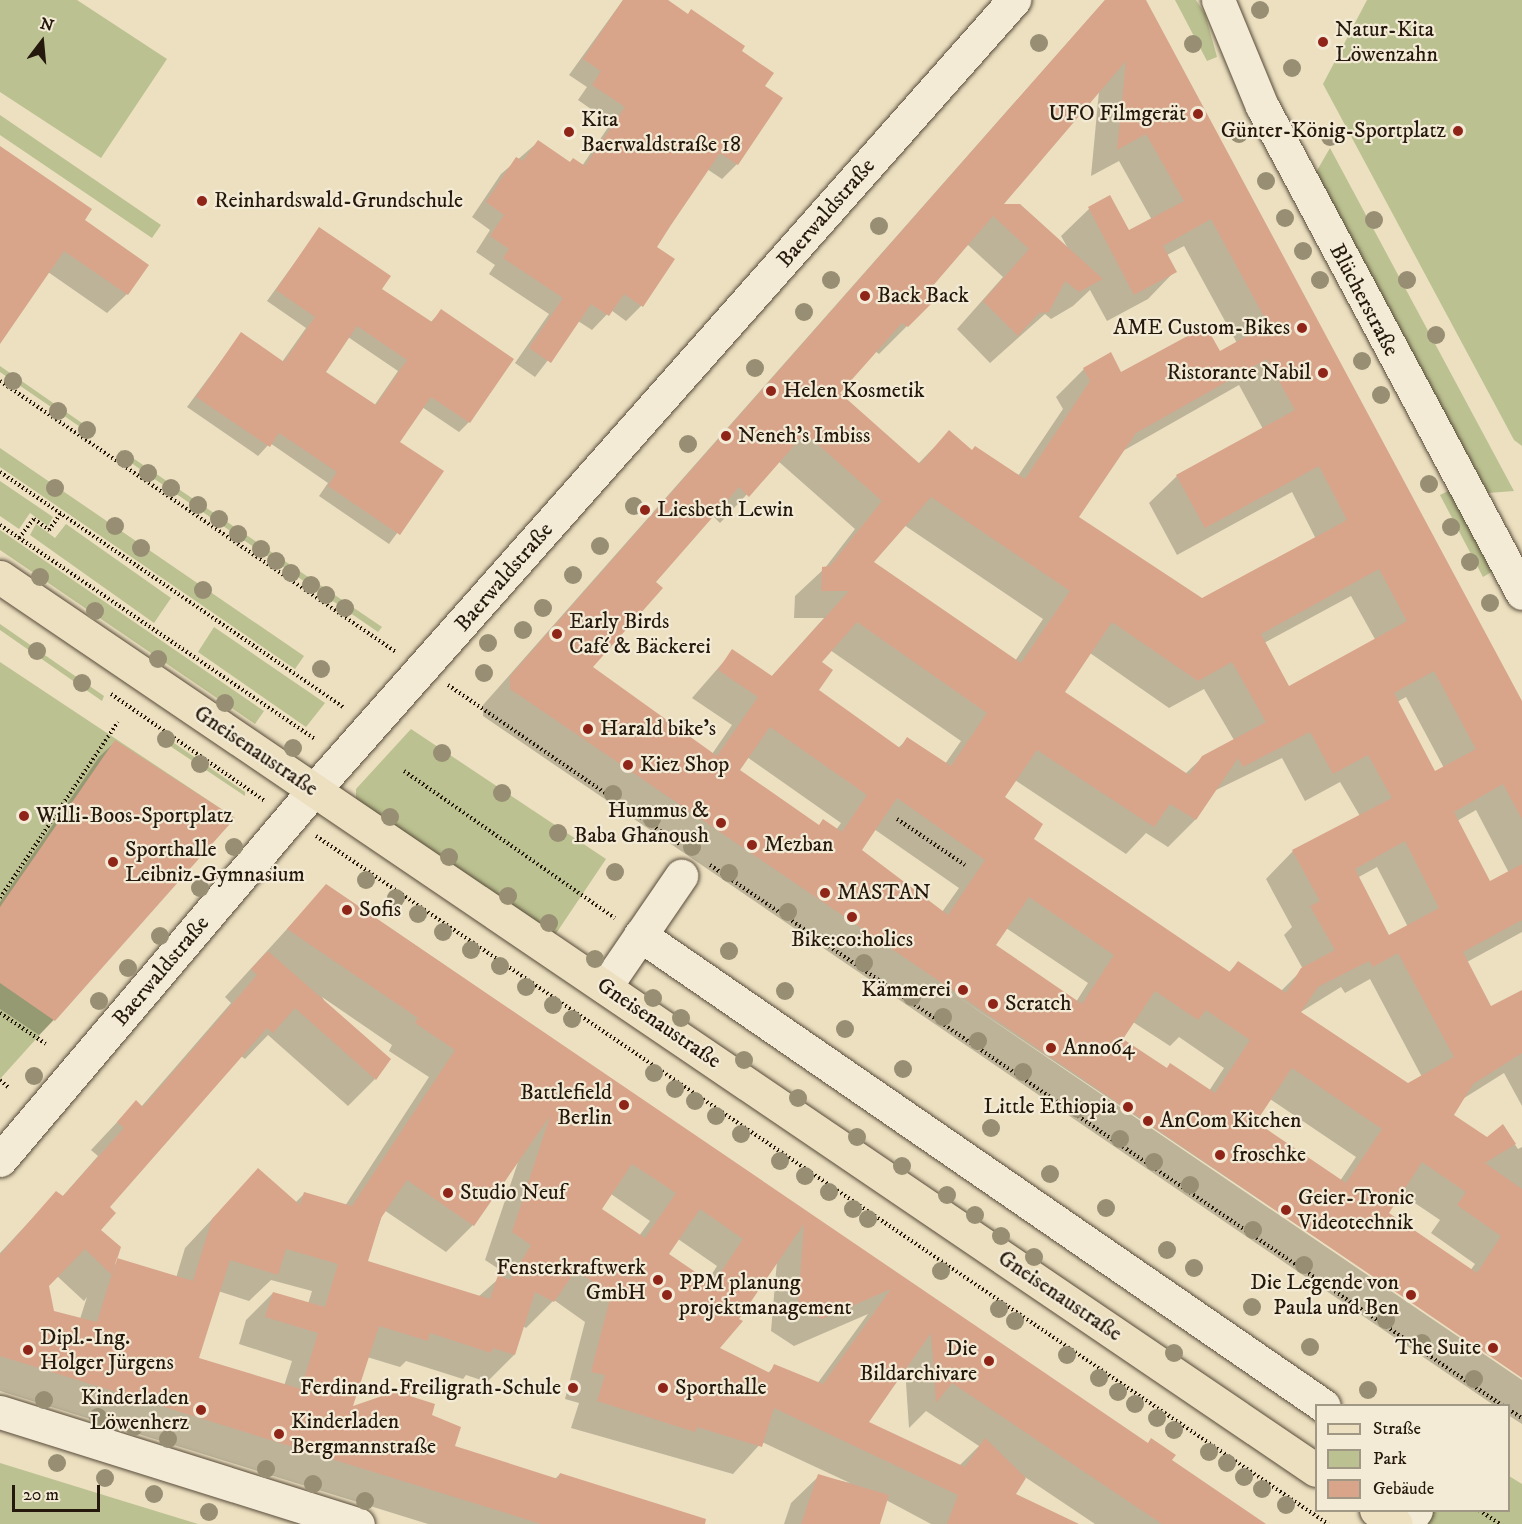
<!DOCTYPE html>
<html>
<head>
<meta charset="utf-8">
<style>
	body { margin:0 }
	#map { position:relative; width:1522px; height:1524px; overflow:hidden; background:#ece0c0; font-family:"IM FELL DW Pica",serif }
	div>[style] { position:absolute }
	.green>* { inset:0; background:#bbc190 }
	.shadow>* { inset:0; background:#0003 }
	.building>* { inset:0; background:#d8a58b }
	.path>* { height:4px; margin-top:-2px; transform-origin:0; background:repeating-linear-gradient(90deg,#25180c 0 1.5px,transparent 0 4.5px) }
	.roads { filter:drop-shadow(0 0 2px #574a39) drop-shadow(0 0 2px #574a39) }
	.minor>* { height:33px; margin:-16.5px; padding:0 16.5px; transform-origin:16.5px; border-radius:16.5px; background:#f3ebd6 }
	.major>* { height:33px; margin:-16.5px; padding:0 16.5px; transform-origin:16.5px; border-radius:16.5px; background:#ece0c0 }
	.trees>* { width:18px; height:18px; margin:-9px; border-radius:50%; background:#978e73 }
	.dots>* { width:16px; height:16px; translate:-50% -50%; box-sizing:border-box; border:3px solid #f3ebd6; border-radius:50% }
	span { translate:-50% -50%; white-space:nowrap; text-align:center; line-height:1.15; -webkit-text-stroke:4.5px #f3ebd6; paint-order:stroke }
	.poi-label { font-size:22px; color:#25180c }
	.left { translate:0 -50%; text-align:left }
	.right { translate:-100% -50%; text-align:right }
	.street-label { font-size:22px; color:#25180c }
	.legend { position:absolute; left:1315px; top:1404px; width:195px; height:108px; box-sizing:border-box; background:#f3ebd6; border:2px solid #a19785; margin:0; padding:8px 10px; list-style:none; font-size:18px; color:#25180c }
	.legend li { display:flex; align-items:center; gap:12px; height:30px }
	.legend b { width:30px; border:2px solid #a19785 }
	.north { position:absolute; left:12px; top:12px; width:60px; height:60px; -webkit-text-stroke:4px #f3ebd6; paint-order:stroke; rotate:16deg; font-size:16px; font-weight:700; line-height:24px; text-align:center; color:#25180c }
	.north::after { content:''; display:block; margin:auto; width:21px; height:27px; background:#25180c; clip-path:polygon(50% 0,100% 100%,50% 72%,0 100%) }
	.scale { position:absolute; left:12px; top:1485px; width:88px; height:27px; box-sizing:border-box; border:3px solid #25180c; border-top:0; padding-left:8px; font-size:18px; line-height:21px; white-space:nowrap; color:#25180c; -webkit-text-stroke:4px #f3ebd6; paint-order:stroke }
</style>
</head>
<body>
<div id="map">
	<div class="green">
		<i style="clip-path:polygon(0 0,77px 0,167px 59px,101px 158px,0 92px)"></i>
		<i style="clip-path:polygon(1175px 0,1196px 0,1205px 14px,1217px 57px,1207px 61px)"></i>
		<i style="clip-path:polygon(1367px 0,1522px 0,1522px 446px,1514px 440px,1323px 84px)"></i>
		<i style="clip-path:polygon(0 115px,161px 225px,152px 238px,0 135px)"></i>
		<i style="clip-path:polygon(1330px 148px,1514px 491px,1488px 493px,1315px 174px)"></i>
		<i style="clip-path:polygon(0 366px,92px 430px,89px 433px,0 372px)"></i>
		<i style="clip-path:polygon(0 448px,304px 656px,295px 669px,0 467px)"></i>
		<i style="clip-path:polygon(121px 450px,382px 627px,378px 632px,118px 454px)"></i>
		<i style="clip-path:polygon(0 481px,53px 517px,48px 526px,30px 513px,19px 529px,0 516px)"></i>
		<i style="clip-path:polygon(1450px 490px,1493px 571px,1483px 577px,1440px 495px)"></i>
		<i style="clip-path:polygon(36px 524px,55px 538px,66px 524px,171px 598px,154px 623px,30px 535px)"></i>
		<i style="clip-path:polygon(0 530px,264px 711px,255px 724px,0 550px)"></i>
		<i style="clip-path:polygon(0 624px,104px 696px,102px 701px,0 630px)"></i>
		<i style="clip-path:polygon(214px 627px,325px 703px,306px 727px,198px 652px)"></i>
		<i style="clip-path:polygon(0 662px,235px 818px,0 1079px)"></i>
		<i style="clip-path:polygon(411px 729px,606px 859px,555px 935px,356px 800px,356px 789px)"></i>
		<i style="clip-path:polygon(161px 734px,245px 792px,245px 796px,158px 738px)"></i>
		<i style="clip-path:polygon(0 1463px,123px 1501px,198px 1524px,0 1524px)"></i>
		<i style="clip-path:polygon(1509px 1476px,1522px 1484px,1522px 1524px,1424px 1524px,1434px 1511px,1508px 1510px)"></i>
	</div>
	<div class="shadow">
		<i style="clip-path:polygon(623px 0,665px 0,740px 51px,763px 86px,737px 164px,722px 179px,707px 169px,654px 247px,641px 306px,626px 321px,611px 310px,592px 330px,578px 321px,535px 377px,515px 363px,549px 314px,489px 274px,495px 265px,476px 252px,490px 230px,472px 217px,501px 174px,538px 142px,570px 163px,582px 166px,611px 123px,578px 100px,587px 87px,569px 75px)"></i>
		<i style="clip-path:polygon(evenodd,1105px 0,1145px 0,1522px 704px,1522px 932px,1467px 962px,1491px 1008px,1522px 991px,1522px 1106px,1504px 1073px,1461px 1100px,1452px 1115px,1487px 1138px,1502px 1126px,1518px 1149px,1522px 1147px,1522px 1376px,948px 990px,1522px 1380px,1522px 1424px,1508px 1415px,1508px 1406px,1495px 1406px,483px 716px,483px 705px,1105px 0,1099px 91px,1091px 176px,1119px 161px,1152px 220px,1128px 232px,1109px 197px,1089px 209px,1061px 236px,1069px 250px,1001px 205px,1099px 91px,1105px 0,967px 244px,1003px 277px,957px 329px,990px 363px,1045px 314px,1051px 319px,1073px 306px,1090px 290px,1107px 321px,1148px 299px,1175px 271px,1167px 255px,1184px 246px,1237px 343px,1219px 353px,1120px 374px,1110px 354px,1084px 369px,1056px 397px,1063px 409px,1018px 476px,972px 452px,949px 432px,918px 464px,838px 393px,875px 351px,879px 354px,937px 296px,929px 288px,967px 244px,1105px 0,1239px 385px,1263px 429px,1177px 476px,1149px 503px,1177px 555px,1292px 492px,1316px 539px,1202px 600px,1077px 518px,1121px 452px,1239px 385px,1105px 0,778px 461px,855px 529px,825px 568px,795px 596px,794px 618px,824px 618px,771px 677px,733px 651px,692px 698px,732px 725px,712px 754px,591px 667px,654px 582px,712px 515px,720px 523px,778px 461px,1105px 0,904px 525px,1043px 619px,1015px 661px,871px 562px,904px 525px,1105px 0,1351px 596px,1376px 641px,1289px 688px,1264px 643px,1351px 596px,1105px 0,830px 650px,961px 741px,945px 764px,908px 739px,898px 748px,817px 691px,820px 662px,830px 650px,1105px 0,1090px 653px,1169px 708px,1204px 689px,1234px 740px,1203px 757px,1185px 774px,1063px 693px,1090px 653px,1105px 0,1406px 697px,1444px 768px,1435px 773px,1397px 702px,1406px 697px,1105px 0,747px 757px,841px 823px,836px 830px,818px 826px,738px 771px,747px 757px,1105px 0,1282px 758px,1305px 801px,1340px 782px,1360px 816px,1293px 851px,1266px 879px,1292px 927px,1284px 935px,1303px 969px,1281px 991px,1238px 963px,1229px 972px,1032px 839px,1003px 797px,1015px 780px,1126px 854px,1146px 833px,1168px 847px,1195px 820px,1214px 791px,1282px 758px,1105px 0,1476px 810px,1509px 873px,1490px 883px,1457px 821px,1476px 810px,1105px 0,874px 829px,959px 888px,942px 912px,860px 850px,874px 829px,1105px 0,1377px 867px,1408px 927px,1388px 938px,1357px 878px,1377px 867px,1105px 0,1006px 928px,1088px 983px,1076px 1002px,994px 946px,1006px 928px,1105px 0,1370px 979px,1422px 1077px,1408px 1085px,1299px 1013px,1341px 987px,1345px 993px,1370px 979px,1105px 0,1133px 1022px,1170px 1046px,1179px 1037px,1224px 1068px,1209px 1091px,1170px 1065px,1166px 1069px,1121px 1040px,1133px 1022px,1105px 0,1270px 1099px,1356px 1157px,1340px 1181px,1254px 1122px,1270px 1099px,1105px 0,1400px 1193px,1440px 1220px,1431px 1233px,1475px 1264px,1470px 1271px,1387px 1213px,1400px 1193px)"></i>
		<i style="clip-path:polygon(0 148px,83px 221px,127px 294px,107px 313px,48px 272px,0 339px)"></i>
		<i style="clip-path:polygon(evenodd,319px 229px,380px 289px,430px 323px,441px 311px,469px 422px,459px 432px,422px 407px,398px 442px,442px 472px,389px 544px,319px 496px,328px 483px,270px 443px,258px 456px,187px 407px,241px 334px,282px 362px,306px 328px,267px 301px,319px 229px,348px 337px,398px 371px,374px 406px,324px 372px,348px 337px)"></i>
		<i style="clip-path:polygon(115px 742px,54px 1020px,39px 1035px,0 1009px,0 902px,99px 757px)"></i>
		<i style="clip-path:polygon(evenodd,327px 885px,1170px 1460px,1264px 1524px,1095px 1524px,1025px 1477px,1014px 1495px,1078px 1524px,931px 1524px,886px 1500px,878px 1524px,784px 1524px,791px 1503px,819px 1476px,850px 1483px,762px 1442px,733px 1474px,571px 1428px,579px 1403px,565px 1399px,585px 1322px,554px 1300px,526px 1328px,523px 1326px,514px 1355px,487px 1382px,466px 1375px,463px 1379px,406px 1361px,400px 1367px,367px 1357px,351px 1408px,409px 1397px,430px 1416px,453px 1447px,555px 1479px,560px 1474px,697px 1524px,428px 1524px,0 1391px,0 1253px,56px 1193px,62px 1197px,98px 1156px,91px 1150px,136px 1102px,141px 1107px,231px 1003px,225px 997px,327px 885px,322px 997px,392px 1045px,389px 1051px,429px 1077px,345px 1206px,304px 1194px,295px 1203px,258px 1170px,185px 1248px,176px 1278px,114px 1264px,99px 1230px,108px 1207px,241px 1056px,245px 1059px,268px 1035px,348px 1106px,375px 1079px,322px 997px,327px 885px,518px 1162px,485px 1260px,505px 1273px,478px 1297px,366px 1262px,384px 1210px,446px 1252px,473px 1225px,518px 1162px,327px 885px,611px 1194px,650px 1221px,639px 1236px,600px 1209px,611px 1194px,327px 885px,678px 1239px,717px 1266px,707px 1282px,667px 1254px,678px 1239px,327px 885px,777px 1261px,771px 1331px,794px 1346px,868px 1314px,817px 1384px,775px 1366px,767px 1374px,717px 1349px,777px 1261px,327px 885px,57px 1276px,84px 1301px,87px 1297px,80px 1319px,53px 1313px,48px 1285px,57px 1276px,327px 885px,271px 1280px,312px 1291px,308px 1304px,273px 1293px,246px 1320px,239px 1344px,292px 1361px,284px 1386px,197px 1358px,218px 1291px,249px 1301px,271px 1280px,327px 885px,905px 1368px,909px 1428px,926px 1411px,979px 1446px,959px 1466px,867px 1423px,905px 1368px)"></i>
	</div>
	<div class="building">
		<i style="clip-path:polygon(623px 0,668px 0,688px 14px,691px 9px,745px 46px,742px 51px,774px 73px,765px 86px,783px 98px,738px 165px,720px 153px,671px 225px,657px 247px,675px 259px,643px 307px,624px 294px,609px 316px,591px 304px,551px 363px,529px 348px,563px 298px,503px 258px,509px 249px,490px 236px,504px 215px,486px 202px,516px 157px,523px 161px,538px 140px,570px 162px,573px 158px,585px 166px,625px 107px,592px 85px,601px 71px,583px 59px)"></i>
		<i style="clip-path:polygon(evenodd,1105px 0,1146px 0,1522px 701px,1522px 819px,1503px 784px,1454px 812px,1490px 881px,1522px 864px,1522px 920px,1463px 952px,1491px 1006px,1522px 990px,1522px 1053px,1473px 1084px,1454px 1115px,1487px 1137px,1503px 1124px,1516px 1144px,1485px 1163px,1522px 1189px,1522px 1378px,510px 689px,510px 676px,1105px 0,1126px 61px,1117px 150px,1146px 134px,1184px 201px,1129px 230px,1110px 195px,1088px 207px,1134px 295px,1177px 272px,1163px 246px,1211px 219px,1268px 324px,1220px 351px,1206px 326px,1121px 372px,1111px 352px,1083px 368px,1090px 381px,1025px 479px,975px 446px,972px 450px,949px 430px,920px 464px,840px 393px,902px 323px,908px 327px,939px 296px,931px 288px,993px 216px,1029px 249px,983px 301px,1018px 336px,1039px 313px,1049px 312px,1065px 281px,1079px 292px,1103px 279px,1020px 204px,1004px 204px,1126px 61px,1105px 0,1267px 359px,1295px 410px,1176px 475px,1205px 528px,1319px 466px,1347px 520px,1202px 598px,1079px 517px,1136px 433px,1267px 359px,1105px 0,805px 433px,882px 501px,830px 566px,822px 567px,821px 591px,849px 591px,772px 676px,732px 649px,718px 670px,758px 697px,717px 756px,593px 667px,663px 588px,656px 582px,739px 487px,749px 497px,805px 433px,1105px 0,931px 497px,1070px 591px,1021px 663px,874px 562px,931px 497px,1105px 0,1379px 569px,1407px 621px,1289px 686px,1261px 634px,1379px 569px,1105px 0,857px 622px,987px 713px,951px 766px,907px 737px,900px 748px,819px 690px,833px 670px,822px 662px,857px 622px,1105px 0,1112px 622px,1198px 681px,1232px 662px,1266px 722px,1202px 756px,1189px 775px,1065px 692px,1112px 622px,1105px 0,1434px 671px,1476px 749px,1435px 771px,1394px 693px,1434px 671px,1105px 0,770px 727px,867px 795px,842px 832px,823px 819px,819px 825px,740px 770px,770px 727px,1105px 0,1310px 732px,1333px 774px,1368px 755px,1392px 798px,1292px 850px,1320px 901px,1310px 906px,1335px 950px,1301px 968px,1286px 993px,1238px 961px,1230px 972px,1034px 839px,1043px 824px,1005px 797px,1037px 750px,1154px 827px,1170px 804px,1196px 820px,1238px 758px,1243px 767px,1310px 732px,1105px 0,897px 798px,985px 860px,948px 915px,862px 850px,897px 798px,1105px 0,1405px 841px,1439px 908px,1389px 935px,1355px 869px,1405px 841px,1105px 0,1029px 897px,1114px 955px,1082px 1004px,996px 945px,1029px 897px,1105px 0,1392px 942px,1454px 1057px,1408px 1083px,1301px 1012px,1318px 987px,1369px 961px,1373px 967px,1398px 953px,1392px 942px,1105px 0,1155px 991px,1198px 1020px,1206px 1010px,1250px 1040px,1215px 1093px,1170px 1063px,1167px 1068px,1123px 1039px,1155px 991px,1105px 0,1292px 1068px,1382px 1129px,1346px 1183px,1256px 1122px,1292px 1068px,1105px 0,1422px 1162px,1466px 1192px,1457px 1205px,1501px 1236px,1477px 1273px,1389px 1213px,1422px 1162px)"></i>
		<i style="clip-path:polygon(0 146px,92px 209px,85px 220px,149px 265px,128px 295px,64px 251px,0 344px)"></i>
		<i style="clip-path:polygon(evenodd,319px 227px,391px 276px,382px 289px,432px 322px,441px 309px,514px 359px,470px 423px,431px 397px,400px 442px,444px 471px,400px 535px,328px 486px,337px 472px,279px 433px,270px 447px,196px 397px,241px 332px,284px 362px,315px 317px,276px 290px,319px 227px,357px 326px,407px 360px,376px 405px,326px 372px,357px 326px)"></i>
		<i style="clip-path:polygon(115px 740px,235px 818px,55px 1021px,0 983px,0 907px)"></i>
		<i style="clip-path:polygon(evenodd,326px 884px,1148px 1443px,1151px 1438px,1176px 1455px,1172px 1460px,1266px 1524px,1162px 1524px,952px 1383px,936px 1403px,931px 1333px,869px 1422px,965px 1467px,985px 1438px,1026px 1478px,1016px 1494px,1079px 1524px,947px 1524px,958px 1495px,774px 1408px,762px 1447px,697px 1427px,695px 1432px,597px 1401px,605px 1375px,591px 1372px,611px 1295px,576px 1270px,554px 1302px,535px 1292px,515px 1355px,493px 1348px,491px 1353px,430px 1333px,428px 1341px,379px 1326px,353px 1406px,414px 1385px,410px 1396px,435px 1404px,432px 1415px,461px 1427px,455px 1446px,558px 1479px,560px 1473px,706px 1519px,705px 1524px,541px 1524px,0 1356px,0 1255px,56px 1191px,63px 1196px,124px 1128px,117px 1122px,136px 1100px,143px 1107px,257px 975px,251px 969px,268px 951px,391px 1059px,376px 1080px,295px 1008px,273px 1033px,267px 1028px,110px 1207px,116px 1213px,101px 1230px,121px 1247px,112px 1275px,85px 1249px,49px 1286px,54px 1311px,97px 1322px,117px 1258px,193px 1281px,212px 1219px,258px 1168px,300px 1205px,304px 1192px,352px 1206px,455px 1050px,415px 1023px,418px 1018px,287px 929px,326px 884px,550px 1116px,512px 1232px,531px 1245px,510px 1280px,498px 1275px,490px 1299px,368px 1261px,381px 1218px,407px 1180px,474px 1226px,550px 1116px,326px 884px,632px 1164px,676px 1193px,645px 1238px,602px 1209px,632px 1164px,326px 884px,700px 1209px,743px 1239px,713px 1284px,669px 1254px,700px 1209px,326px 884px,804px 1224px,798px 1304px,822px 1319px,891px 1289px,823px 1384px,774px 1364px,770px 1373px,720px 1348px,743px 1321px,739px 1319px,804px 1224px,326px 884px,286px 1249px,338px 1264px,325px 1307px,273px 1292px,265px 1317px,318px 1333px,301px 1389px,199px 1358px,230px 1260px,278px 1275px,286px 1249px)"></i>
		<i style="clip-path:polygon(818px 1474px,889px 1495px,880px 1524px,801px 1524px)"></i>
	</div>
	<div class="path">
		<i style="left:0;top:381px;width:480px;rotate:34.4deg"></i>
		<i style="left:0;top:472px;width:416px;rotate:34.4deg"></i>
		<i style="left:0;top:525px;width:381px;rotate:34.2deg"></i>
		<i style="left:19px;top:538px;width:24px;rotate:-52deg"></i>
		<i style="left:34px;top:519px;width:19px;rotate:36deg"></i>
		<i style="left:49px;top:530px;width:21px;rotate:-55deg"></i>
		<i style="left:448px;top:685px;width:283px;rotate:34.5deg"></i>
		<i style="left:111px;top:694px;width:188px;rotate:34.8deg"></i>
		<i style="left:404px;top:771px;width:257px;rotate:34.9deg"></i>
		<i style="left:897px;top:819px;width:82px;rotate:34.1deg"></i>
		<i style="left:316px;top:836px;width:1224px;rotate:34.21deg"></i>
		<i style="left:710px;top:865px;width:960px;rotate:34.3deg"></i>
		<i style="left:0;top:898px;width:212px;rotate:-56.2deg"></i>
		<i style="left:0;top:1013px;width:55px;rotate:34deg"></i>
		<i style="left:0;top:1080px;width:11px;rotate:41deg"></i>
		<i style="left:1508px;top:1409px;width:17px;rotate:33deg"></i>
		<i style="left:1479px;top:1510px;width:25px;rotate:34deg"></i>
	</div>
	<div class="roads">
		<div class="minor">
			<i style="left:1218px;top:0;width:115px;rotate:67.5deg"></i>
			<i style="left:1262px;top:106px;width:552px;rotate:61.9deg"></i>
			<i style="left:640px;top:935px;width:830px;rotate:34.55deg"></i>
			<i style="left:605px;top:987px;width:135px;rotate:-55.6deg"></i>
			<i style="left:0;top:1160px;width:485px;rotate:-49.7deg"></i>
			<i style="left:314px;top:790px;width:1056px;rotate:-48.46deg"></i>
			<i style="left:0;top:1412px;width:375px;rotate:17.4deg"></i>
			<i style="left:1406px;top:1524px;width:17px;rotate:-54deg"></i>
		</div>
		<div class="major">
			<i style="left:0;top:577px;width:1590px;rotate:34.16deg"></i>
			<i style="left:1376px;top:1510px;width:24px;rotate:35deg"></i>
		</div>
	</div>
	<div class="trees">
		<i style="left:1260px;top:10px"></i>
		<i style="left:1039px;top:43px"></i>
		<i style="left:1193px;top:44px"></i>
		<i style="left:1292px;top:68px"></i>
		<i style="left:1239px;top:134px"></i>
		<i style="left:1330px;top:137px"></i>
		<i style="left:1266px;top:181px"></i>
		<i style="left:1285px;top:218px"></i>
		<i style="left:1374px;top:220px"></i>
		<i style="left:879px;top:226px"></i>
		<i style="left:1303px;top:251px"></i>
		<i style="left:831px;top:280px"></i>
		<i style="left:1320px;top:280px"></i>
		<i style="left:1407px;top:280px"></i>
		<i style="left:804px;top:312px"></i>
		<i style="left:1436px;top:335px"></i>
		<i style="left:1362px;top:361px"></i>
		<i style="left:755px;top:368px"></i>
		<i style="left:13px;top:381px"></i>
		<i style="left:1381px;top:395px"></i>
		<i style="left:58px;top:411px"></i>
		<i style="left:87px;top:430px"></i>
		<i style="left:688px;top:444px"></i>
		<i style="left:125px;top:459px"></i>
		<i style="left:148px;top:473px"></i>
		<i style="left:1429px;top:484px"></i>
		<i style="left:55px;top:488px"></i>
		<i style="left:171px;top:488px"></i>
		<i style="left:198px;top:505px"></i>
		<i style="left:634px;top:506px"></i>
		<i style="left:219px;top:519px"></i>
		<i style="left:115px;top:526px"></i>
		<i style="left:1451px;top:527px"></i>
		<i style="left:238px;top:534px"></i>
		<i style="left:600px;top:546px"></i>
		<i style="left:141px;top:548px"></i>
		<i style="left:261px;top:549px"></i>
		<i style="left:276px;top:561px"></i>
		<i style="left:1470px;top:562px"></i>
		<i style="left:291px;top:573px"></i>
		<i style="left:573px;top:575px"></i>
		<i style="left:40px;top:577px"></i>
		<i style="left:311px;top:585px"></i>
		<i style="left:203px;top:590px"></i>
		<i style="left:326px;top:595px"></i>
		<i style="left:1490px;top:603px"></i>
		<i style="left:345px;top:608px"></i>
		<i style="left:543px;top:608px"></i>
		<i style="left:95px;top:611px"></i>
		<i style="left:523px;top:630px"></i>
		<i style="left:488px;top:643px"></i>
		<i style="left:37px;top:651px"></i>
		<i style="left:158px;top:659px"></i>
		<i style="left:321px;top:669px"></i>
		<i style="left:484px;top:673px"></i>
		<i style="left:82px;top:683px"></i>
		<i style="left:225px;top:703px"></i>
		<i style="left:166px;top:739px"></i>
		<i style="left:293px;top:748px"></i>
		<i style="left:442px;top:753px"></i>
		<i style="left:200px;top:764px"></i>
		<i style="left:502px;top:793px"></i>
		<i style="left:613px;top:794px"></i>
		<i style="left:390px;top:817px"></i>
		<i style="left:652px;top:819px"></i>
		<i style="left:558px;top:833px"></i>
		<i style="left:234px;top:847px"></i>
		<i style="left:692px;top:847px"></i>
		<i style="left:449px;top:857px"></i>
		<i style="left:615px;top:872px"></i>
		<i style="left:729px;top:873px"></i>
		<i style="left:366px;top:880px"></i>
		<i style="left:200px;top:888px"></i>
		<i style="left:508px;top:896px"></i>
		<i style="left:396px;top:898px"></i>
		<i style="left:788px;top:912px"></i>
		<i style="left:418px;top:914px"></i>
		<i style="left:549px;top:923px"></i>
		<i style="left:443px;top:932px"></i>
		<i style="left:160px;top:936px"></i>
		<i style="left:471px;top:950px"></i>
		<i style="left:729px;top:951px"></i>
		<i style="left:595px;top:959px"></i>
		<i style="left:864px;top:963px"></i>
		<i style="left:500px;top:966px"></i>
		<i style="left:128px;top:968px"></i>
		<i style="left:526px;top:987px"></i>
		<i style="left:785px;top:991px"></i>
		<i style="left:912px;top:997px"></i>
		<i style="left:653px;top:998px"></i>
		<i style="left:99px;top:1001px"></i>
		<i style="left:553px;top:1005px"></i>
		<i style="left:943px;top:1017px"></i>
		<i style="left:681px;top:1018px"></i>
		<i style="left:572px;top:1019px"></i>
		<i style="left:845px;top:1029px"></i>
		<i style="left:978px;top:1041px"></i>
		<i style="left:744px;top:1060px"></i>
		<i style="left:903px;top:1069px"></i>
		<i style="left:1023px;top:1072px"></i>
		<i style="left:654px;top:1073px"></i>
		<i style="left:34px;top:1076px"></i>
		<i style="left:675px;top:1089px"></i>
		<i style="left:798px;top:1098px"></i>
		<i style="left:695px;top:1101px"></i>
		<i style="left:1078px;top:1109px"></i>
		<i style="left:716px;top:1116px"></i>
		<i style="left:991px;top:1128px"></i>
		<i style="left:741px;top:1134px"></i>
		<i style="left:857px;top:1137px"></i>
		<i style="left:1120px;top:1139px"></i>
		<i style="left:780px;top:1161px"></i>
		<i style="left:1154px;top:1162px"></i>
		<i style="left:902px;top:1166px"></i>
		<i style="left:1050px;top:1174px"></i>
		<i style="left:805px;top:1176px"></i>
		<i style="left:1190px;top:1185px"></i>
		<i style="left:829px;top:1192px"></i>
		<i style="left:947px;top:1195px"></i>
		<i style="left:1106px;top:1208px"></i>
		<i style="left:853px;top:1209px"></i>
		<i style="left:975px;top:1215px"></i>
		<i style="left:868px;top:1219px"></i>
		<i style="left:1253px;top:1230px"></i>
		<i style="left:1001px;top:1236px"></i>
		<i style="left:1167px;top:1250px"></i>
		<i style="left:1034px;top:1257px"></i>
		<i style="left:1304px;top:1265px"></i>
		<i style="left:1194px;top:1268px"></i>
		<i style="left:941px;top:1271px"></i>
		<i style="left:1252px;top:1307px"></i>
		<i style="left:999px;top:1309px"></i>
		<i style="left:1386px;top:1320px"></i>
		<i style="left:1015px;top:1321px"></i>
		<i style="left:1422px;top:1343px"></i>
		<i style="left:1310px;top:1347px"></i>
		<i style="left:1174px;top:1353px"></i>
		<i style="left:1067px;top:1355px"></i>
		<i style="left:1099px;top:1378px"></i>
		<i style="left:1474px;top:1379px"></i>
		<i style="left:1368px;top:1390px"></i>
		<i style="left:1118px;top:1392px"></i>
		<i style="left:44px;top:1400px"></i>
		<i style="left:1135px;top:1404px"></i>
		<i style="left:98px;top:1417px"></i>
		<i style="left:1157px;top:1418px"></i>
		<i style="left:134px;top:1427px"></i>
		<i style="left:1174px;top:1430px"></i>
		<i style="left:168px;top:1439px"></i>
		<i style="left:1209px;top:1452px"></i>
		<i style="left:57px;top:1463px"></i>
		<i style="left:1227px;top:1463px"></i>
		<i style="left:266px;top:1469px"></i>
		<i style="left:1244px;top:1477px"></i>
		<i style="left:105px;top:1478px"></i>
		<i style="left:313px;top:1484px"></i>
		<i style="left:1262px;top:1489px"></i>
		<i style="left:154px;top:1494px"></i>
		<i style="left:365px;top:1501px"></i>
		<i style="left:1286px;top:1505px"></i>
		<i style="left:209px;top:1512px"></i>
	</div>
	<div class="dots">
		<i style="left:1323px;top:42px;background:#8f2418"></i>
		<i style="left:1198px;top:114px;background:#8f2418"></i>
		<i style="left:1458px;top:131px;background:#8f2418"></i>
		<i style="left:569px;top:132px;background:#8f2418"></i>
		<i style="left:202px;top:201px;background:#8f2418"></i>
		<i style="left:865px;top:296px;background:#8f2418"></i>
		<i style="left:1302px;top:328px;background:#8f2418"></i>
		<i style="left:1323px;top:373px;background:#8f2418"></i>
		<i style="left:771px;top:391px;background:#8f2418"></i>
		<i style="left:726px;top:436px;background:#8f2418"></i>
		<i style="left:645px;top:510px;background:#8f2418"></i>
		<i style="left:557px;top:634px;background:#8f2418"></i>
		<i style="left:588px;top:729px;background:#8f2418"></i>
		<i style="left:628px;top:765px;background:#8f2418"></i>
		<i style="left:24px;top:816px;background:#8f2418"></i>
		<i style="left:721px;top:823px;background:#8f2418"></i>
		<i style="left:752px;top:845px;background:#8f2418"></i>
		<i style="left:113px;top:862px;background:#8f2418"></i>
		<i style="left:825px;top:893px;background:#8f2418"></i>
		<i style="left:347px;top:910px;background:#8f2418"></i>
		<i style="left:852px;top:917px;background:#8f2418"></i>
		<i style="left:963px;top:990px;background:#8f2418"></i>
		<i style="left:993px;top:1004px;background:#8f2418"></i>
		<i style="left:1051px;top:1048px;background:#8f2418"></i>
		<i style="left:624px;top:1105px;background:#8f2418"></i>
		<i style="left:1128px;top:1107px;background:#8f2418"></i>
		<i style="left:1148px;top:1121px;background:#8f2418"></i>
		<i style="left:1220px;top:1155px;background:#8f2418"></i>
		<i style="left:448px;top:1193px;background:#8f2418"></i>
		<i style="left:1286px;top:1210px;background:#8f2418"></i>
		<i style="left:658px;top:1280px;background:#8f2418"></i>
		<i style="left:667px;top:1295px;background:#8f2418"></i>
		<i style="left:1411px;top:1295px;background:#8f2418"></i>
		<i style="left:1493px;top:1348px;background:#8f2418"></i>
		<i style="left:28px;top:1350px;background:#8f2418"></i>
		<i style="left:989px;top:1361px;background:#8f2418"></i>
		<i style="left:573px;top:1388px;background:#8f2418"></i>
		<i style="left:663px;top:1388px;background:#8f2418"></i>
		<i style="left:201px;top:1410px;background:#8f2418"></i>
		<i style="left:279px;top:1434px;background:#8f2418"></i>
	</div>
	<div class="poi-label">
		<span class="left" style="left:1335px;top:42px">Natur-Kita<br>Löwenzahn</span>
		<span class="right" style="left:1186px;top:114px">UFO Filmgerät</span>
		<span class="left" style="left:581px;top:132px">Kita<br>Baerwaldstraße 18</span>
		<span class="right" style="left:1446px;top:131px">Günter-König-Sportplatz</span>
		<span class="left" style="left:214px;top:201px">Reinhardswald-Grundschule</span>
		<span class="left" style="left:877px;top:296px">Back Back</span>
		<span class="right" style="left:1290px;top:328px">AME Custom-Bikes</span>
		<span class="right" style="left:1311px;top:373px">Ristorante Nabil</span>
		<span class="left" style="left:783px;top:391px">Helen Kosmetik</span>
		<span class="left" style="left:738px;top:436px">Neneh's Imbiss</span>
		<span class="left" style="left:657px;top:510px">Liesbeth Lewin</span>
		<span class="left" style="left:569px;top:634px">Early Birds<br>Café &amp; Bäckerei</span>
		<span class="left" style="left:600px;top:729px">Harald bike's</span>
		<span class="left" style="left:640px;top:765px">Kiez Shop</span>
		<span class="right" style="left:709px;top:823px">Hummus &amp;<br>Baba Ghanoush</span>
		<span class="left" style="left:36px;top:816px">Willi-Boos-Sportplatz</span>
		<span class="left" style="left:764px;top:845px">Mezban</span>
		<span class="left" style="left:125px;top:862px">Sporthalle<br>Leibniz-Gymnasium</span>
		<span class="left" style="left:837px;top:893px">MASTAN</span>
		<span class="left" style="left:359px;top:910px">Sofis</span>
		<span style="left:852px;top:940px">Bike:co:holics</span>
		<span class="right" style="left:951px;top:990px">Kämmerei</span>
		<span class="left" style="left:1005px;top:1004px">Scratch</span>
		<span class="left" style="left:1063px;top:1048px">Anno64</span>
		<span class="right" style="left:612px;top:1105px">Battlefield<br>Berlin</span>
		<span class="right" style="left:1116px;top:1107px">Little Ethiopia</span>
		<span class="left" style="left:1160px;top:1121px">AnCom Kitchen</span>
		<span class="left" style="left:1232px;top:1155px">froschke</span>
		<span class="left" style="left:460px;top:1193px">Studio Neuf</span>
		<span class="left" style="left:1298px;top:1210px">Geier-Tronic<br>Videotechnik</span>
		<span class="right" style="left:646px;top:1280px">Fensterkraftwerk<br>GmbH</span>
		<span class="left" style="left:679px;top:1295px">PPM planung<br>projektmanagement</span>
		<span class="right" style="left:1399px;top:1295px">Die Legende von<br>Paula und Ben</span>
		<span class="left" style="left:40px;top:1350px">Dipl.-Ing.<br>Holger Jürgens</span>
		<span class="right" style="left:977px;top:1361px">Die<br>Bildarchivare</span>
		<span class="right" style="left:1481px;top:1348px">The Suite</span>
		<span class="right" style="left:561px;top:1388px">Ferdinand-Freiligrath-Schule</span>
		<span class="left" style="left:675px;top:1388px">Sporthalle</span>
		<span class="right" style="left:189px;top:1410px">Kinderladen<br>Löwenherz</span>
		<span class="left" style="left:291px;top:1434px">Kinderladen<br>Bergmannstraße</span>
	</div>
	<div class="street-label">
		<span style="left:826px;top:213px;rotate:-49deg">Baerwaldstraße</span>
		<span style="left:1364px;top:300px;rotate:62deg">Blücherstraße</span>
		<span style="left:504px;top:577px;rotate:-49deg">Baerwaldstraße</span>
		<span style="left:256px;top:751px;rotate:34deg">Gneisenaustraße</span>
		<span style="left:161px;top:971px;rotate:-50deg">Baerwaldstraße</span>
		<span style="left:659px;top:1023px;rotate:34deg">Gneisenaustraße</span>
		<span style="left:1060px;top:1296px;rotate:34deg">Gneisenaustraße</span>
	</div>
	<ul class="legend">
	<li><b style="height:8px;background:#ece0c0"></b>Straße</li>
	<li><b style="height:16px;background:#bbc190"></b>Park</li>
	<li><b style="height:16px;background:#d8a58b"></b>Gebäude</li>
	</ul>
	<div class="north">N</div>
	<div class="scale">20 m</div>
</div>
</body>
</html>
